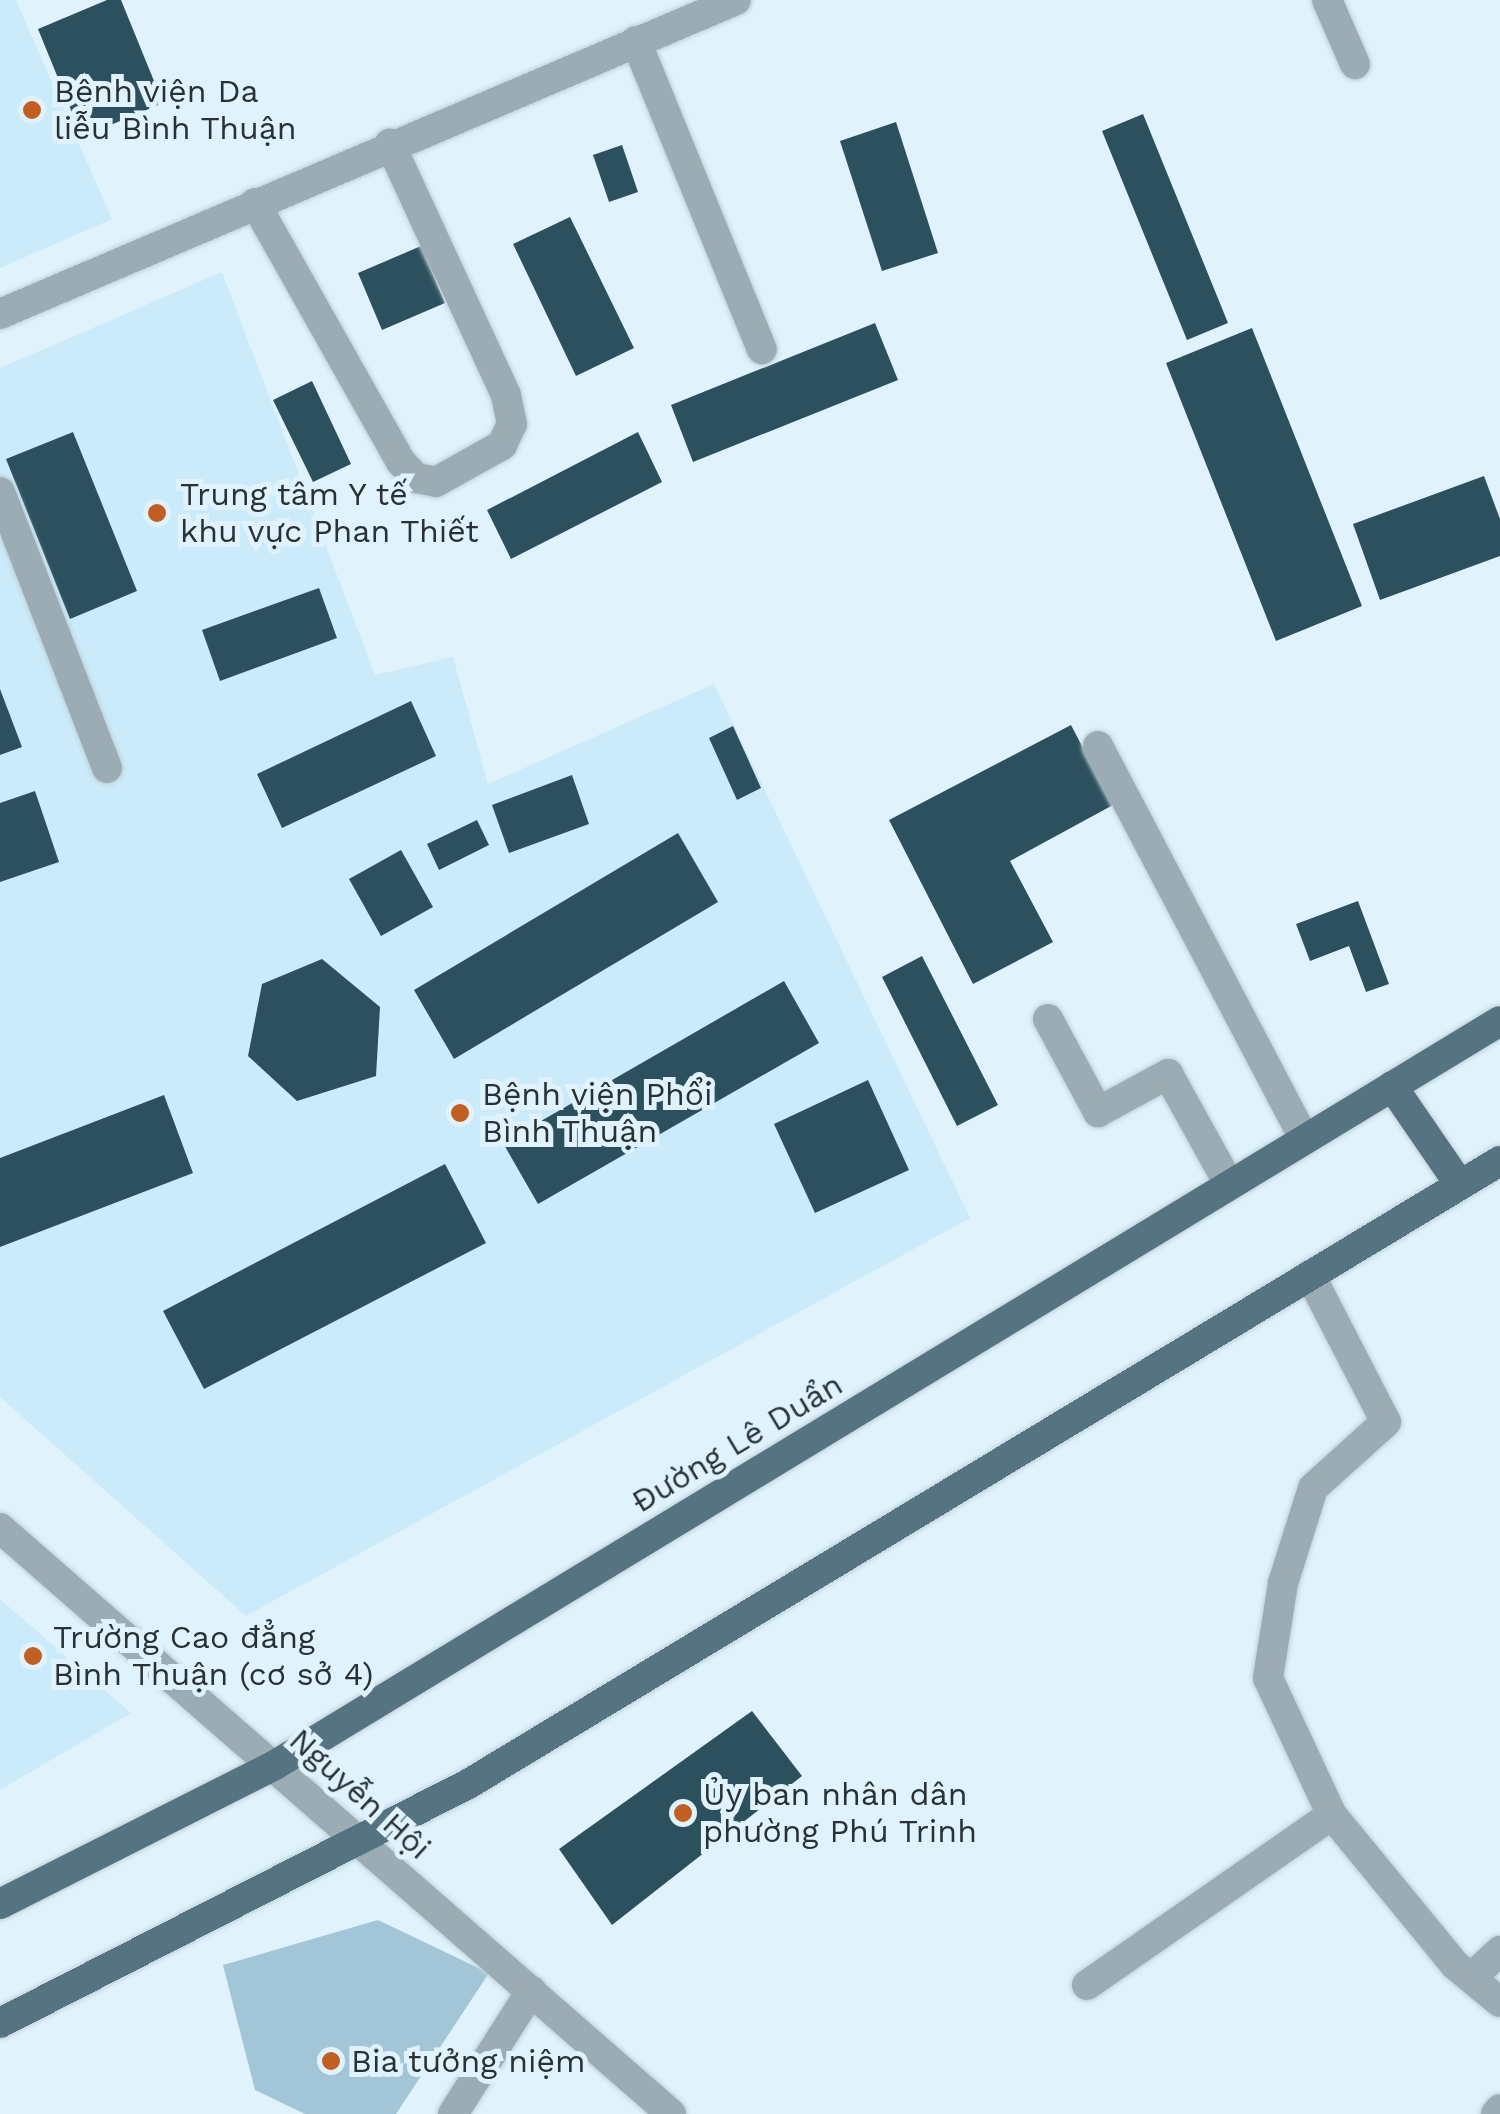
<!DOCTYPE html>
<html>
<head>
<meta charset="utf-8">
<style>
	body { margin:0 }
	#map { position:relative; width:1500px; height:2114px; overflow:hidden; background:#e0f3fd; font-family:"Work Sans",sans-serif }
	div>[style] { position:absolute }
	.built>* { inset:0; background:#cbebfb }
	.green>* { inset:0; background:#a2c6d7 }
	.building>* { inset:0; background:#2d505f }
	.roads { filter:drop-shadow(0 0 2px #bfd0d9) drop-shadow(0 0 2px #bfd0d9) }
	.minor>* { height:30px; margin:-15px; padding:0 15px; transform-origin:15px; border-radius:15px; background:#9cacb4 }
	.major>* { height:30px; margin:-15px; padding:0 15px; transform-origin:15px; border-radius:15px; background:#557381 }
	.dots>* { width:28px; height:28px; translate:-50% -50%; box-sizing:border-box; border:5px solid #e0f3fd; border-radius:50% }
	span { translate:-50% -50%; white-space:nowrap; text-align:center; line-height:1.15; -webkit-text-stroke:10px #e0f3fd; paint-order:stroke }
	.poi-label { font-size:32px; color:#283135 }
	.left { translate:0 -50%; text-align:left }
	.street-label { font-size:32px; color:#283135 }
</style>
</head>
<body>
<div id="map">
	<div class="built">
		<i style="clip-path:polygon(0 0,16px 0,112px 219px,0 268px)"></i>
		<i style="clip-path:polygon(222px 272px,375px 675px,453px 657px,488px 784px,714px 684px,970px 1218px,246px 1616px,0 1397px,0 368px)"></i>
		<i style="clip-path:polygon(0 1599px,131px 1713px,0 1790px)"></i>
	</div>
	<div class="green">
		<i style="clip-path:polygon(378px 1920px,489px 1973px,396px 2114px,305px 2114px,255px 2090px,223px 1965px)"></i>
	</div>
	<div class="building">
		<i style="clip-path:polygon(107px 0,121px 0,163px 103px,82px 137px,38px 29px)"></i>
		<i style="clip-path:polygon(1143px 114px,1228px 323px,1187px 340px,1102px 131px)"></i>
		<i style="clip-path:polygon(896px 122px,938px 253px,882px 271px,840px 141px)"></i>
		<i style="clip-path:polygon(622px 145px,638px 192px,609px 202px,593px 155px)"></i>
		<i style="clip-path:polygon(570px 217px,634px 348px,576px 376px,513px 244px)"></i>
		<i style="clip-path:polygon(421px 246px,445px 303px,382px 330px,358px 273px)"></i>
		<i style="clip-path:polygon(875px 323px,898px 380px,693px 462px,671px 405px)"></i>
		<i style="clip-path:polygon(1252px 328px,1362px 606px,1276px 641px,1166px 363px)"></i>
		<i style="clip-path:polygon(312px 381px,351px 464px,313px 482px,273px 400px)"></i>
		<i style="clip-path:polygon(73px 432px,137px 591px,70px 619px,6px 459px)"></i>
		<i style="clip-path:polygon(638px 432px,662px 482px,511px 559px,487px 510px)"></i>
		<i style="clip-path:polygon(1484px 476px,1500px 519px,1500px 556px,1380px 600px,1353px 524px)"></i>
		<i style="clip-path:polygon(319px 588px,337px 638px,220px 681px,202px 630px)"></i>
		<i style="clip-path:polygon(0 689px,22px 747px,0 755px)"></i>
		<i style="clip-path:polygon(411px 701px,436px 756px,282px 828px,257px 774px)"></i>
		<i style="clip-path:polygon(1071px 725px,1113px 805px,1010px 861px,1053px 942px,973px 984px,889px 820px)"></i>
		<i style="clip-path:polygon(733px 726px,761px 788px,737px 800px,709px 738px)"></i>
		<i style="clip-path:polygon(572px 775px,589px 824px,509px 853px,492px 805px)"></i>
		<i style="clip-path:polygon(35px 791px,59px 862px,0 882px,0 803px)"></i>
		<i style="clip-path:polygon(477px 820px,489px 845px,439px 870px,427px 844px)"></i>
		<i style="clip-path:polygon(678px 833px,718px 902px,454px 1059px,414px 990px)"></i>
		<i style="clip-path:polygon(401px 850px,433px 907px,381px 936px,349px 879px)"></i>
		<i style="clip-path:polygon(1358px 901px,1389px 984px,1366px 992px,1349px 946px,1310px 961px,1296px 924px)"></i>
		<i style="clip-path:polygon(922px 956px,998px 1105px,957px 1126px,882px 977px)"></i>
		<i style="clip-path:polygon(322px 959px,380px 1007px,376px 1076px,297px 1101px,248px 1056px,262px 984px)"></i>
		<i style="clip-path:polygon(784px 981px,819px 1043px,538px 1204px,503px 1143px)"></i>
		<i style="clip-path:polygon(868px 1080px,909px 1170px,815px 1213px,774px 1124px)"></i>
		<i style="clip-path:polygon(164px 1095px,193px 1173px,0 1247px,0 1158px)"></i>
		<i style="clip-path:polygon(445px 1164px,486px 1243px,204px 1389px,163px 1311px)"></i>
		<i style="clip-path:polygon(752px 1711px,802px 1776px,612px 1925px,559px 1849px)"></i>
	</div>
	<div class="roads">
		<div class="minor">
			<i style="left:1327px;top:0;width:70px;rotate:66.4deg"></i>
			<i style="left:636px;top:41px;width:333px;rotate:67.8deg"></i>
			<i style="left:255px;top:203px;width:297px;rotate:60.6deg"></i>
			<i style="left:401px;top:462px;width:22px;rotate:47deg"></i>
			<i style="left:416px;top:478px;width:20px;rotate:11deg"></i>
			<i style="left:436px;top:482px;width:76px;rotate:-29.3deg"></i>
			<i style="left:502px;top:445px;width:23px;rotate:-65deg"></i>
			<i style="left:512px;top:424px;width:30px;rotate:-102deg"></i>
			<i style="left:506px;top:395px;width:277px;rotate:-114.8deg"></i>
			<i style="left:0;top:314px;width:800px;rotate:-23.1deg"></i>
			<i style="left:0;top:492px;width:296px;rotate:68.8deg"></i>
			<i style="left:1098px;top:746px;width:444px;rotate:62.3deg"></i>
			<i style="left:1048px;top:1019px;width:106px;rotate:61.7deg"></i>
			<i style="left:1098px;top:1112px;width:80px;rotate:-28.5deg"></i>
			<i style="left:1168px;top:1074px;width:126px;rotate:61deg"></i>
			<i style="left:1310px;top:1275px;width:165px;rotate:62.7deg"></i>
			<i style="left:1386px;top:1422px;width:98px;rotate:137.9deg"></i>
			<i style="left:1313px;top:1488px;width:100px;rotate:107.5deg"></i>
			<i style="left:1283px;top:1583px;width:96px;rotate:99deg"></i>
			<i style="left:1268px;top:1678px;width:151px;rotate:65deg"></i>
			<i style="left:1332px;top:1815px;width:194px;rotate:50.6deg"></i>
			<i style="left:1455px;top:1965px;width:58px;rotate:39.4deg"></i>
			<i style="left:0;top:1528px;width:891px;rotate:41.13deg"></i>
			<i style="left:1471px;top:1978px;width:40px;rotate:-43deg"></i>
			<i style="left:1087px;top:1985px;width:298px;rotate:-34.8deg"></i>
			<i style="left:453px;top:2114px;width:146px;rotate:-57.6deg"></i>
			<i style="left:1496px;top:2114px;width:6px;rotate:-51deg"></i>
		</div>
		<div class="major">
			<i style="left:1392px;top:1086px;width:120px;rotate:55.5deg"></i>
			<i style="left:0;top:1904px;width:308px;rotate:-26.8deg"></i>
			<i style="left:275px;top:1765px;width:1433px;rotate:-31.27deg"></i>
			<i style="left:0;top:2023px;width:528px;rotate:-27.05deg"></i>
			<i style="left:470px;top:1783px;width:1203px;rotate:-31.13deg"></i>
		</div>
	</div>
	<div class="dots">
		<i style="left:32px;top:110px;background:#c15f22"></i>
		<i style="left:157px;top:513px;background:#c15f22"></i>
		<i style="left:460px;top:1113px;background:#c15f22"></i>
		<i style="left:33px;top:1656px;background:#c15f22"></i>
		<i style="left:683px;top:1813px;background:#c15f22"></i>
		<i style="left:331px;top:2061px;background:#c15f22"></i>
	</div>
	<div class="poi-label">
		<span class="left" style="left:54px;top:110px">Bệnh viện Da<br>liễu Bình Thuận</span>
		<span class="left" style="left:180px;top:513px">Trung tâm Y tế<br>khu vực Phan Thiết</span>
		<span class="left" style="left:482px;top:1113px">Bệnh viện Phổi<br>Bình Thuận</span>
		<span class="left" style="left:53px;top:1656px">Trường Cao đẳng<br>Bình Thuận (cơ sở 4)</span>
		<span class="left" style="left:703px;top:1813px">Ủy ban nhân dân<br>phường Phú Trinh</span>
		<span class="left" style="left:351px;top:2061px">Bia tưởng niệm</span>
	</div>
	<div class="street-label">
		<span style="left:737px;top:1443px;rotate:-31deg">Đường Lê Duẩn</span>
		<span style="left:360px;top:1794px;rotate:42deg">Nguyễn Hội</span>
	</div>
</div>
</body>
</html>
